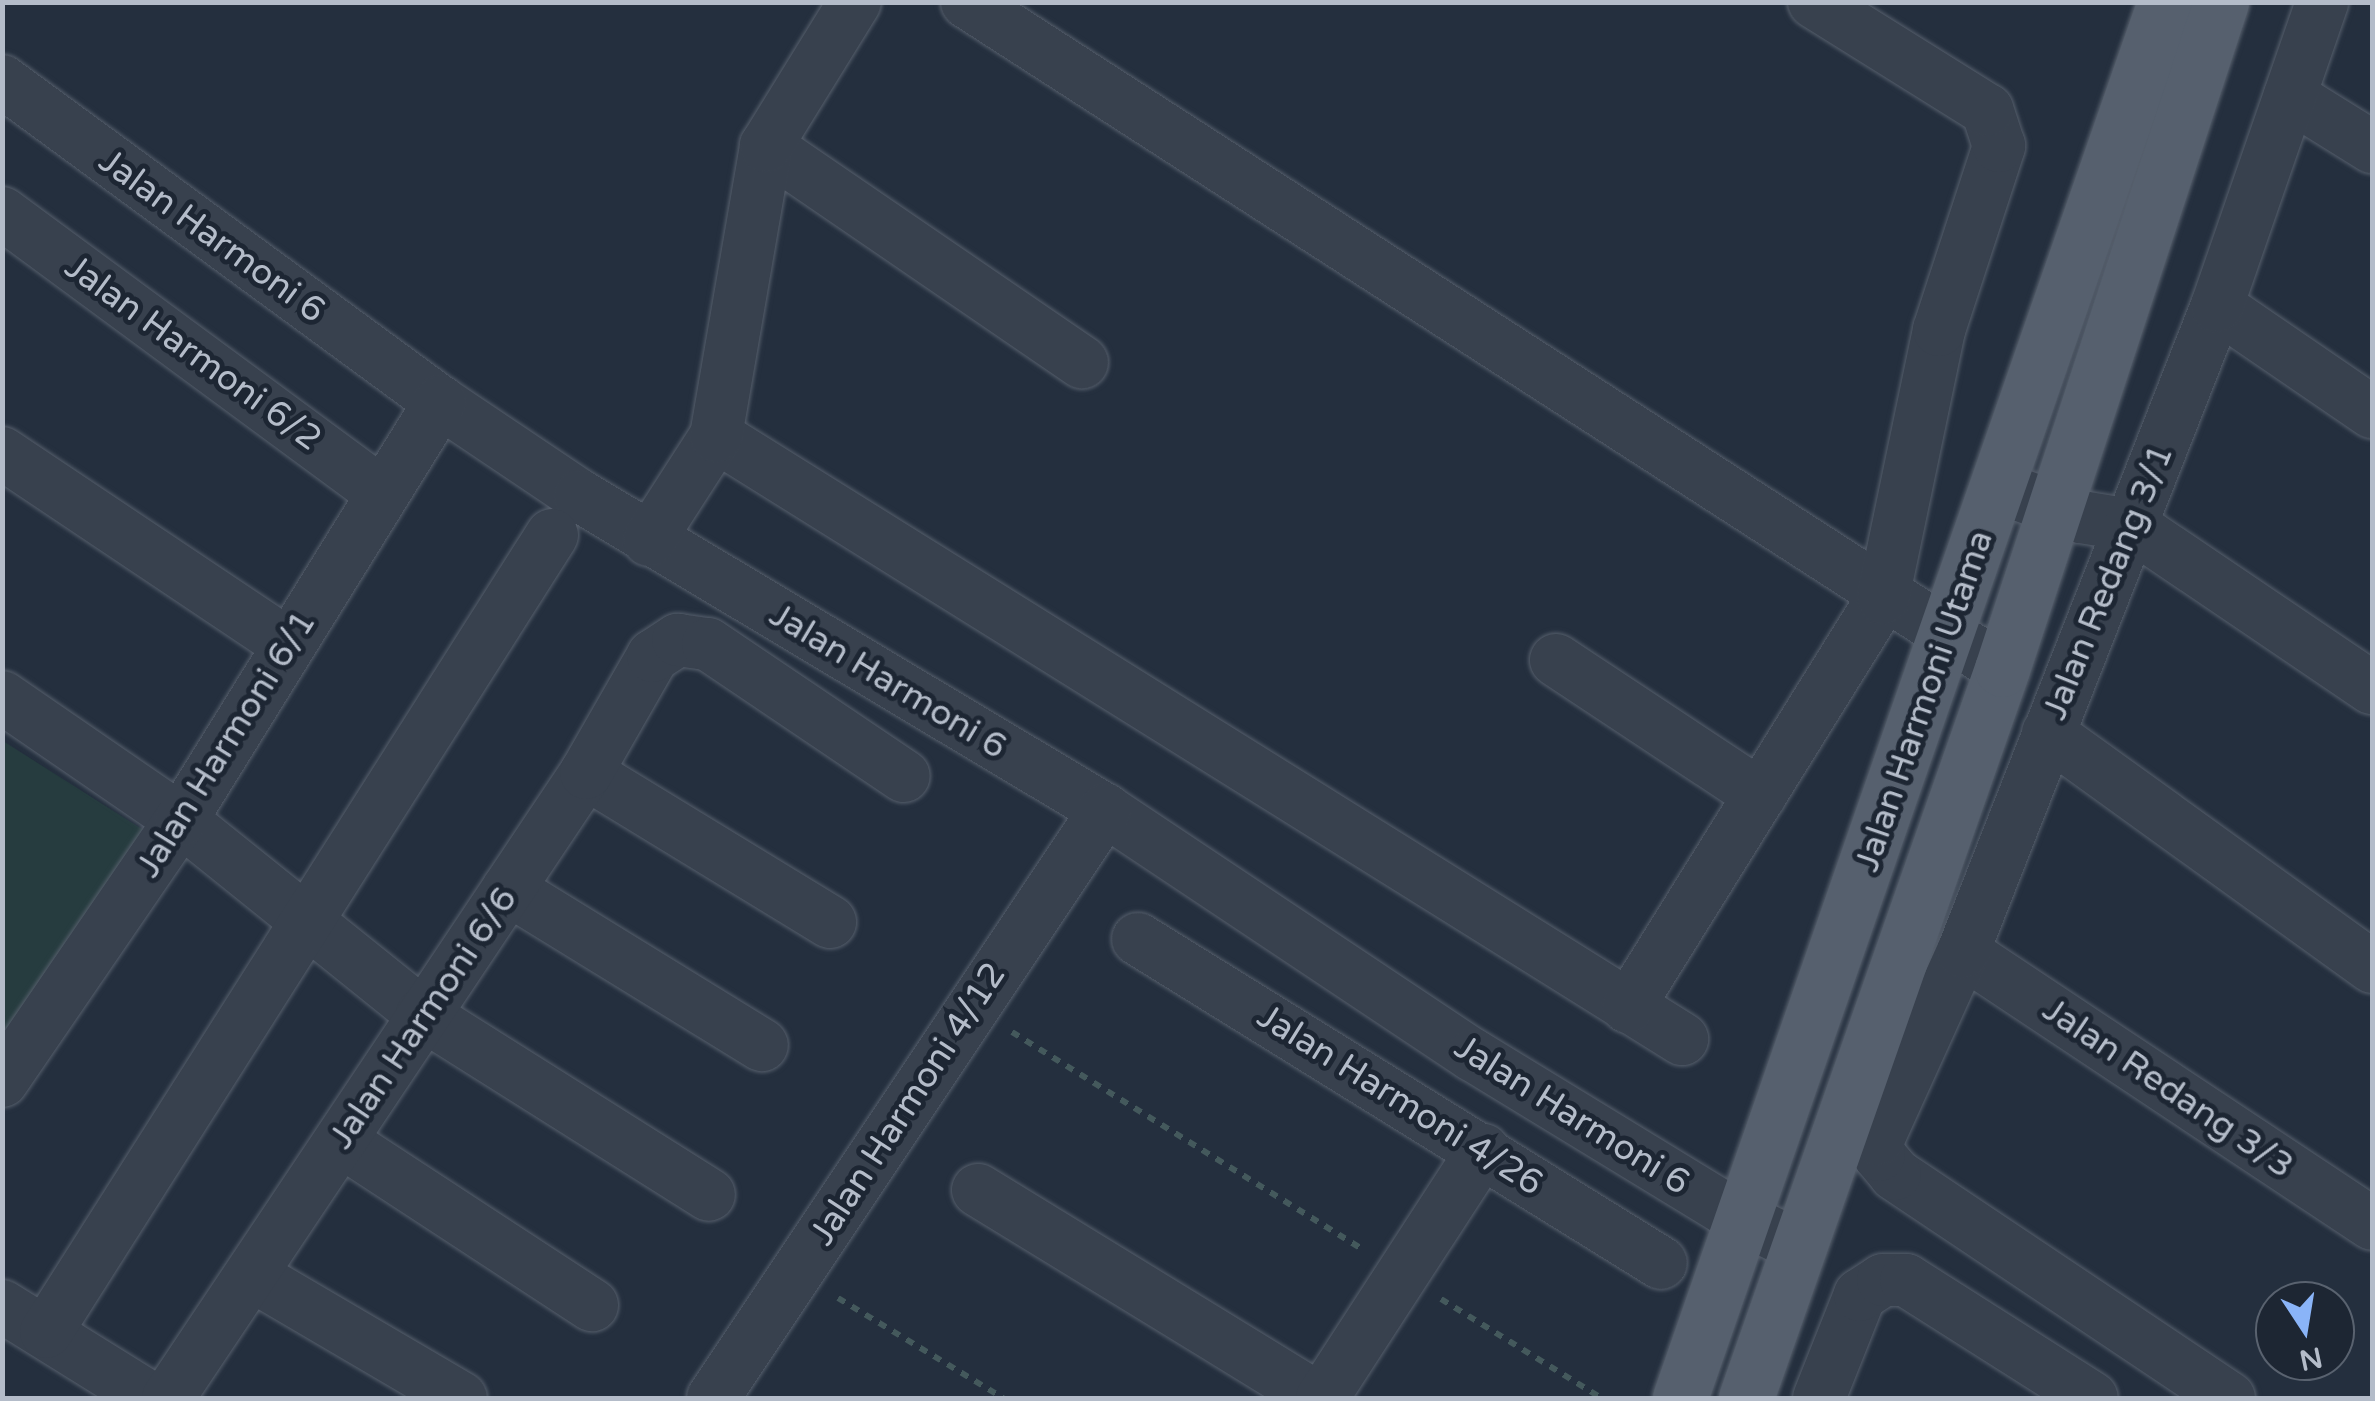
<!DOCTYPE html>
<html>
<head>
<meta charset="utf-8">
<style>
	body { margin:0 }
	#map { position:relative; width:2375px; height:1401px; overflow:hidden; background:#242f3e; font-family:"Varela Round",sans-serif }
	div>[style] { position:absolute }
	.green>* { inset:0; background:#263c3f }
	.path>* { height:6px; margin-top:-3px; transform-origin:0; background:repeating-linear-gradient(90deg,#44595c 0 8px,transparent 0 16px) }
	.roads { filter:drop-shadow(0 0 2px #565f6c) drop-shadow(0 0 2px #565f6c) }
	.minor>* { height:52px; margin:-26px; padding:0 26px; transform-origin:26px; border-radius:26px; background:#38414e }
	.major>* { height:55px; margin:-27.5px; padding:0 27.5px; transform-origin:27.5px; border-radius:27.5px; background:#56606e }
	span { translate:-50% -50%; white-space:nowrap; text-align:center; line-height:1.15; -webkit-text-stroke:10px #1d2633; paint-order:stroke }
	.street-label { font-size:35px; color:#b4bcc9 }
	.frame { position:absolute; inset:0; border:5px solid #b4bcc9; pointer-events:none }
	.north { position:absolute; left:2255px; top:1281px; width:100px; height:100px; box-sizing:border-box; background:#1d2633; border:2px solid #59626f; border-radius:50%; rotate:168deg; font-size:28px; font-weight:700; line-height:40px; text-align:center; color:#b4bcc9 }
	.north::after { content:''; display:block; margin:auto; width:35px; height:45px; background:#8ab4f8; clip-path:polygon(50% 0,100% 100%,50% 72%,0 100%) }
</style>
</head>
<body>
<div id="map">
	<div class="green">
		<i style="clip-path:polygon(3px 741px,145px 831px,3px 1045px)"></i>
	</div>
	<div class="path">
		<i style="left:1012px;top:1032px;width:413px;rotate:31.8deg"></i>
		<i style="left:838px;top:1298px;width:193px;rotate:31.2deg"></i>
		<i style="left:1441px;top:1299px;width:188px;rotate:31.7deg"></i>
	</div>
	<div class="roads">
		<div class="minor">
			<i style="left:967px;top:2px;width:1231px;rotate:32.8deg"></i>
			<i style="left:2px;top:81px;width:543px;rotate:36.24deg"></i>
			<i style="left:440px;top:402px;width:169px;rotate:33.9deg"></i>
			<i style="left:580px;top:496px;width:612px;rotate:30.88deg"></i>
			<i style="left:1105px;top:810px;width:442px;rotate:33.7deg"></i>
			<i style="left:1473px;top:1055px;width:313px;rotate:31.4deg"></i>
			<i style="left:1740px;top:1218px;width:63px;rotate:25.3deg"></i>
			<i style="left:2290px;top:96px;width:97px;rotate:31.9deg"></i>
			<i style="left:766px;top:146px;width:383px;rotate:34.4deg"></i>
			<i style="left:2px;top:213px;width:473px;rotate:36.4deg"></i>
			<i style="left:2217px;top:306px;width:188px;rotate:34.4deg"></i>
			<i style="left:716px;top:436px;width:1139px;rotate:31.97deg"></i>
			<i style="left:2px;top:453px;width:345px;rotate:33.8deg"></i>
			<i style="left:1998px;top:487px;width:88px;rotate:19.9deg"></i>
			<i style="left:2081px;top:517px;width:51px;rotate:9.1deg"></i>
			<i style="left:2131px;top:525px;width:291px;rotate:34.1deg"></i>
			<i style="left:649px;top:540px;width:124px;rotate:-57.2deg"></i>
			<i style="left:716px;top:436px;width:294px;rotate:-80.2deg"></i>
			<i style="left:766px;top:146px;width:169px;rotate:-58.3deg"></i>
			<i style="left:1556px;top:660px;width:245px;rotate:33.5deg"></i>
			<i style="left:2px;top:697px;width:217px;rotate:34.5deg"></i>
			<i style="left:181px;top:820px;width:309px;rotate:38.8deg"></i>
			<i style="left:422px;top:1014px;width:339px;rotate:32.2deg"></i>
			<i style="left:2048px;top:733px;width:400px;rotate:35.8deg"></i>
			<i style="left:586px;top:773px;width:286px;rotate:31.4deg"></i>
			<i style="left:508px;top:889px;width:298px;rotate:31.6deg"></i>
			<i style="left:1138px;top:939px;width:615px;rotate:31.78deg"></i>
			<i style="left:1963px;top:952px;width:491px;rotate:33.6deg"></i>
			<i style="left:1628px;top:1007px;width:482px;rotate:-58.1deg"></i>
			<i style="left:1883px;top:598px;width:274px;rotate:-78.2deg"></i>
			<i style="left:1939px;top:330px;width:194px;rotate:-71.9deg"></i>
			<i style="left:1999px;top:146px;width:38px;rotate:-108deg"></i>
			<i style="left:1987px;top:110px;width:204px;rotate:-148deg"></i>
			<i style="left:2px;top:1081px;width:316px;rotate:-55.6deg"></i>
			<i style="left:181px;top:820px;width:492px;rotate:-58.2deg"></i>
			<i style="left:341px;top:1141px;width:300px;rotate:33.2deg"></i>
			<i style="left:978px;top:1190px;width:399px;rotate:31.5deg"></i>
			<i style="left:253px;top:1276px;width:241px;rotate:30.4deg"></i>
			<i style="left:2px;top:1306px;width:174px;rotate:31.9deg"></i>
			<i style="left:46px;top:1332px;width:944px;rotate:-57.59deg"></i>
			<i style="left:168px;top:1398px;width:752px;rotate:-56.23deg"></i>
			<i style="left:586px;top:773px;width:135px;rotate:-60.2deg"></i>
			<i style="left:653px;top:656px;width:30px;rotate:-33deg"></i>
			<i style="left:678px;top:640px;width:30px;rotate:8deg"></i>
			<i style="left:708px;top:644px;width:236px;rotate:34deg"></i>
			<i style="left:713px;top:1398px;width:707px;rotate:-56.31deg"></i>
			<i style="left:1322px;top:1398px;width:296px;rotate:-57deg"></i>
			<i style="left:1819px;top:1398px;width:111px;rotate:-68.3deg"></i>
			<i style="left:1860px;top:1295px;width:27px;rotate:-33deg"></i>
			<i style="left:1883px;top:1280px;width:23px"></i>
			<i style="left:1906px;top:1280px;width:220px;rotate:32.4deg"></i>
			<i style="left:2229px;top:1398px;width:402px;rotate:-146.2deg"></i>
			<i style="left:1895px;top:1174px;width:25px;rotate:-130deg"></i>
			<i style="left:1879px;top:1155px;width:16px;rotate:-94deg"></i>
			<i style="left:1878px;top:1139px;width:205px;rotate:-65.6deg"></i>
			<i style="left:1963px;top:952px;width:694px;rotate:-68.54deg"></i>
			<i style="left:2217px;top:306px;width:322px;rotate:-70.9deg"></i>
		</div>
		<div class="major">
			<i style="left:1680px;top:1398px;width:1478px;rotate:-70.84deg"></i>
			<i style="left:1746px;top:1398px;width:773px;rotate:-70.65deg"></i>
			<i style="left:2002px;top:669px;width:702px;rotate:-71.82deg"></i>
		</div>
	</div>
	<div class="street-label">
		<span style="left:212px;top:236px;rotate:36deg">Jalan Harmoni 6</span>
		<span style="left:193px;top:353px;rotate:36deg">Jalan Harmoni 6/2</span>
		<span style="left:2108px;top:582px;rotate:-68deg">Jalan Redang 3/1</span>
		<span style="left:888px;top:681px;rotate:31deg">Jalan Harmoni 6</span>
		<span style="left:1924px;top:701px;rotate:-71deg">Jalan Harmoni Utama</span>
		<span style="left:226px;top:744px;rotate:-58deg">Jalan Harmoni 6/1</span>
		<span style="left:423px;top:1018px;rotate:-56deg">Jalan Harmoni 6/6</span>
		<span style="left:2168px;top:1088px;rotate:34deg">Jalan Redang 3/3</span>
		<span style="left:1400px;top:1100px;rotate:32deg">Jalan Harmoni 4/26</span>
		<span style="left:908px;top:1104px;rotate:-57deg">Jalan Harmoni 4/12</span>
		<span style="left:1572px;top:1115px;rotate:32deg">Jalan Harmoni 6</span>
	</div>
	<div class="frame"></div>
	<div class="north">N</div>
</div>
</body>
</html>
